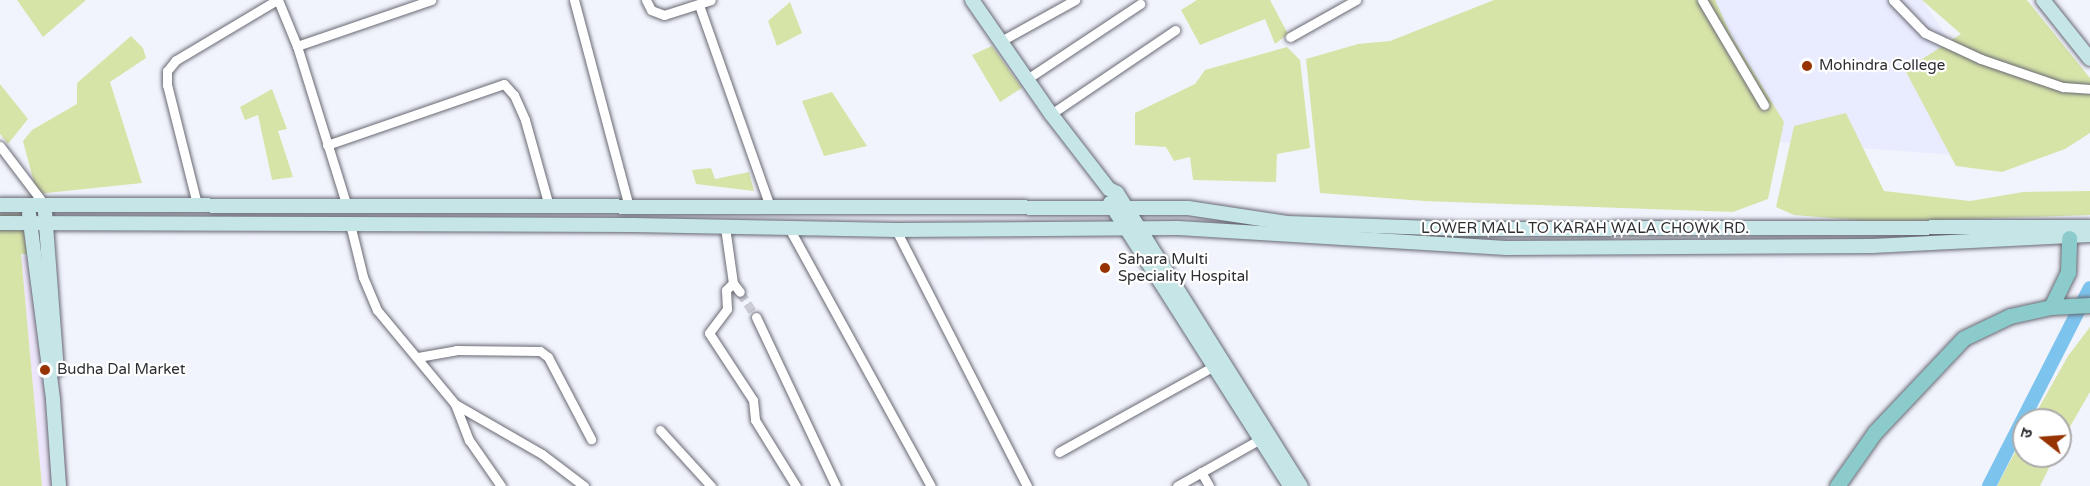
<!DOCTYPE html>
<html>
<head>
<meta charset="utf-8">
<style>
	body { margin:0 }
	#map { position:relative; width:2090px; height:486px; overflow:hidden; background:#f2f4fd; font-family:"Varela Round","Noto Sans Devanagari",sans-serif }
	div>[style] { position:absolute }
	.commercial>* { inset:0; background:#eee6fc }
	.built>* { inset:0; background:#e9ebfe }
	.green>* { inset:0; background:#d7e4a8 }
	.canal>* { height:14px; margin:-7px; padding:0 7px; transform-origin:7px; border-radius:7px; background:#7cc3ed }
	.street-tunnel>* { height:9px; margin-top:-4.5px; transform-origin:0; background:repeating-linear-gradient(90deg,#cbccd4 0 9px,transparent 0 13.5px) }
	.roads { filter:drop-shadow(0 0 2px #686973) drop-shadow(0 0 2px #686973) }
	.street>* { height:9px; margin:-4.5px; padding:0 4.5px; transform-origin:4.5px; border-radius:4.5px; background:#fff }
	.secondary>* { height:14px; margin:-7px; padding:0 7px; transform-origin:7px; border-radius:7px; background:#c5e5e6 }
	.primary>* { height:15px; margin:-7.5px; padding:0 7.5px; transform-origin:7.5px; border-radius:7.5px; background:#8bcbcc }
	.dots>* { width:16px; height:16px; translate:-50% -50%; box-sizing:border-box; border:3px solid #fff; border-radius:50% }
	span { translate:-50% -50%; white-space:nowrap; text-align:center; line-height:1.15; -webkit-text-stroke:4.5px #fff; paint-order:stroke }
	.poi-label { font-size:15px; color:#2d2e32 }
	.left { translate:0 -50%; text-align:left }
	.street-label { font-size:15px; color:#2d2e32 }
	.north { position:absolute; left:2012px; top:408px; width:60px; height:60px; box-sizing:border-box; background:#fff; border:2px solid #ababad; border-radius:50%; rotate:287deg; font-size:16px; font-weight:700; line-height:24px; text-align:center; color:#2d2e32 }
	.north::after { content:''; display:block; margin:auto; width:21px; height:27px; background:#973300; clip-path:polygon(50% 0,100% 100%,50% 72%,0 100%) }
</style>
</head>
<body>
<div id="map">
	<div class="commercial">
		<i style="clip-path:polygon(48px 252px,69px 486px,42px 486px,21px 257px)"></i>
	</div>
	<div class="built">
		<i style="clip-path:polygon(1617px 0,1922px 0,1947px 37px,1983px 157px,1709px 137px)"></i>
	</div>
	<div class="green">
		<i style="clip-path:polygon(17px 0,86px 0,43px 37px)"></i>
		<i style="clip-path:polygon(1197px 0,1270px 0,1288px 34px,1275px 44px,1265px 19px,1200px 45px,1181px 10px)"></i>
		<i style="clip-path:polygon(1494px 0,1715px 0,1731px 35px,1784px 122px,1768px 199px,1733px 212px,1424px 201px,1320px 193px,1306px 59px,1358px 44px,1390px 41px)"></i>
		<i style="clip-path:polygon(1922px 0,2027px 0,2090px 78px,2090px 133px,2065px 149px,2002px 172px,1956px 166px,1905px 70px,1961px 34px)"></i>
		<i style="clip-path:polygon(790px 2px,802px 33px,777px 46px,768px 21px)"></i>
		<i style="clip-path:polygon(131px 36px,143px 48px,146px 58px,110px 82px,142px 183px,37px 194px,23px 141px,32px 130px,77px 104px,77px 83px)"></i>
		<i style="clip-path:polygon(992px 46px,1022px 88px,1000px 102px,972px 55px)"></i>
		<i style="clip-path:polygon(1287px 47px,1300px 60px,1310px 148px,1277px 154px,1276px 182px,1193px 180px,1190px 157px,1174px 161px,1166px 147px,1135px 145px,1135px 113px,1195px 84px,1205px 70px)"></i>
		<i style="clip-path:polygon(0 84px,28px 119px,8px 144px,0 134px)"></i>
		<i style="clip-path:polygon(272px 89px,287px 129px,278px 131px,293px 177px,272px 180px,258px 115px,245px 120px,240px 107px)"></i>
		<i style="clip-path:polygon(832px 92px,867px 146px,824px 156px,802px 101px)"></i>
		<i style="clip-path:polygon(1846px 113px,1884px 191px,1970px 201px,2023px 192px,2090px 191px,2090px 215px,1879px 222px,1794px 215px,1776px 207px,1794px 126px)"></i>
		<i style="clip-path:polygon(711px 168px,715px 179px,749px 172px,754px 191px,696px 184px,692px 170px)"></i>
		<i style="clip-path:polygon(32px 213px,32px 255px,21px 254px,42px 486px,0 486px,0 214px)"></i>
		<i style="clip-path:polygon(2090px 327px,2090px 392px,2060px 444px,2060px 420px,2032px 420px,2068px 356px)"></i>
		<i style="clip-path:polygon(2024px 435px,2024px 456px,2055px 456px,2040px 486px,1997px 486px)"></i>
	</div>
	<div class="canal">
		<i style="left:1989px;top:486px;width:222px;rotate:-63deg"></i>
	</div>
	<div class="street-tunnel">
		<i style="left:740px;top:292px;width:30px;rotate:57deg"></i>
	</div>
	<div class="roads">
		<div class="street">
			<i style="left:278px;top:0;width:50px;rotate:67.6deg"></i>
			<i style="left:297px;top:46px;width:164px;rotate:72.7deg"></i>
			<i style="left:574px;top:0;width:214px;rotate:75.1deg"></i>
			<i style="left:646px;top:0;width:11px;rotate:63deg"></i>
			<i style="left:651px;top:10px;width:14px;rotate:21deg"></i>
			<i style="left:664px;top:15px;width:49px;rotate:-17.7deg"></i>
			<i style="left:1702px;top:0;width:122px;rotate:59.4deg"></i>
			<i style="left:1893px;top:0;width:46px;rotate:45.9deg"></i>
			<i style="left:1925px;top:33px;width:62px;rotate:24.9deg"></i>
			<i style="left:1981px;top:59px;width:87px;rotate:18.9deg"></i>
			<i style="left:2063px;top:87px;width:27px;rotate:4deg"></i>
			<i style="left:699px;top:5px;width:214px;rotate:70.6deg"></i>
			<i style="left:1290px;top:37px;width:76px;rotate:-29.3deg"></i>
			<i style="left:1001px;top:41px;width:85px;rotate:-29deg"></i>
			<i style="left:297px;top:46px;width:142px;rotate:-18.9deg"></i>
			<i style="left:1027px;top:79px;width:136px;rotate:-33.6deg"></i>
			<i style="left:1051px;top:114px;width:150px;rotate:-34.1deg"></i>
			<i style="left:327px;top:145px;width:187px;rotate:-19deg"></i>
			<i style="left:504px;top:84px;width:15px;rotate:48deg"></i>
			<i style="left:514px;top:95px;width:27px;rotate:66deg"></i>
			<i style="left:525px;top:120px;width:89px;rotate:74.4deg"></i>
			<i style="left:0;top:146px;width:73px;rotate:52.8deg"></i>
			<i style="left:197px;top:204px;width:123px;rotate:-104.1deg"></i>
			<i style="left:167px;top:85px;width:14px;rotate:-90deg"></i>
			<i style="left:167px;top:71px;width:14px;rotate:-51deg"></i>
			<i style="left:176px;top:60px;width:117px;rotate:-30.7deg"></i>
			<i style="left:350px;top:224px;width:55px;rotate:76.2deg"></i>
			<i style="left:363px;top:277px;width:36px;rotate:67deg"></i>
			<i style="left:377px;top:310px;width:122px;rotate:50.3deg"></i>
			<i style="left:455px;top:404px;width:39px;rotate:69deg"></i>
			<i style="left:469px;top:440px;width:56px;rotate:55.2deg"></i>
			<i style="left:725px;top:227px;width:57px;rotate:81.9deg"></i>
			<i style="left:733px;top:283px;width:11px;rotate:52deg"></i>
			<i style="left:789px;top:228px;width:294px;rotate:61.2deg"></i>
			<i style="left:896px;top:230px;width:288px;rotate:62.9deg"></i>
			<i style="left:733px;top:283px;width:10px;rotate:135deg"></i>
			<i style="left:726px;top:290px;width:19px;rotate:87deg"></i>
			<i style="left:727px;top:309px;width:30px;rotate:127deg"></i>
			<i style="left:709px;top:333px;width:80px;rotate:56.7deg"></i>
			<i style="left:753px;top:400px;width:20px;rotate:84deg"></i>
			<i style="left:755px;top:420px;width:78px;rotate:58.2deg"></i>
			<i style="left:756px;top:317px;width:187px;rotate:64.7deg"></i>
			<i style="left:418px;top:357px;width:39px;rotate:-10deg"></i>
			<i style="left:456px;top:350px;width:84px;rotate:0.7deg"></i>
			<i style="left:540px;top:351px;width:10px;rotate:37deg"></i>
			<i style="left:548px;top:357px;width:93px;rotate:62.3deg"></i>
			<i style="left:455px;top:404px;width:100px;rotate:29.9deg"></i>
			<i style="left:542px;top:454px;width:53px;rotate:37.3deg"></i>
			<i style="left:660px;top:430px;width:76px;rotate:47.7deg"></i>
			<i style="left:1059px;top:452px;width:177px;rotate:-29deg"></i>
			<i style="left:1201px;top:472px;width:16px;rotate:60deg"></i>
			<i style="left:1177px;top:486px;width:100px;rotate:-29.4deg"></i>
		</div>
		<div class="secondary">
			<i style="left:972px;top:0;width:139px;rotate:55.3deg"></i>
			<i style="left:1051px;top:114px;width:95px;rotate:52.3deg"></i>
			<i style="left:1109px;top:189px;width:9px;rotate:27deg"></i>
			<i style="left:1117px;top:193px;width:346px;rotate:57.9deg"></i>
			<i style="left:2043px;top:0;width:75px;rotate:51.5deg"></i>
			<i style="left:1110px;top:203px;width:335px;rotate:57.5deg"></i>
			<i style="left:0;top:205px;width:1188px;rotate:0.14deg"></i>
			<i style="left:1188px;top:208px;width:100px;rotate:8.6deg"></i>
			<i style="left:1287px;top:223px;width:168px;rotate:2deg"></i>
			<i style="left:1455px;top:229px;width:635px;rotate:-0.18deg"></i>
			<i style="left:45px;top:212px;width:158px;rotate:85.7deg"></i>
			<i style="left:29px;top:214px;width:188px;rotate:82.6deg"></i>
			<i style="left:53px;top:400px;width:86px;rotate:86deg"></i>
			<i style="left:0;top:223px;width:634px;rotate:0.18deg"></i>
			<i style="left:634px;top:225px;width:262px;rotate:1.1deg"></i>
			<i style="left:896px;top:230px;width:282px;rotate:-0.4deg"></i>
			<i style="left:1178px;top:228px;width:329px;rotate:3.5deg"></i>
			<i style="left:1506px;top:248px;width:366px;rotate:-0.3deg"></i>
			<i style="left:1872px;top:246px;width:218px;rotate:-2.9deg"></i>
		</div>
		<div class="primary">
			<i style="left:2051px;top:307px;width:39px;rotate:-64deg"></i>
			<i style="left:2068px;top:272px;width:34px;rotate:-88deg"></i>
			<i style="left:1837px;top:486px;width:66px;rotate:-54.9deg"></i>
			<i style="left:1875px;top:432px;width:129px;rotate:-46.6deg"></i>
			<i style="left:1964px;top:338px;width:51px;rotate:-25.6deg"></i>
			<i style="left:2010px;top:316px;width:42px;rotate:-12.4deg"></i>
			<i style="left:2051px;top:307px;width:39px;rotate:-3deg"></i>
		</div>
	</div>
	<div class="dots">
		<i style="left:1807px;top:66px;background:#973300"></i>
		<i style="left:1105px;top:268px;background:#973300"></i>
		<i style="left:45px;top:370px;background:#973300"></i>
	</div>
	<div class="poi-label">
		<span class="left" style="left:1819px;top:66px">Mohindra College</span>
		<span class="left" style="left:1118px;top:268px">Sahara Multi<br>Speciality Hospital</span>
		<span class="left" style="left:57px;top:370px">Budha Dal Market</span>
	</div>
	<div class="street-label">
		<span style="left:1585px;top:229px">LOWER MALL TO KARAH WALA CHOWK RD.</span>
	</div>
	<div class="north">उ</div>
</div>
</body>
</html>
